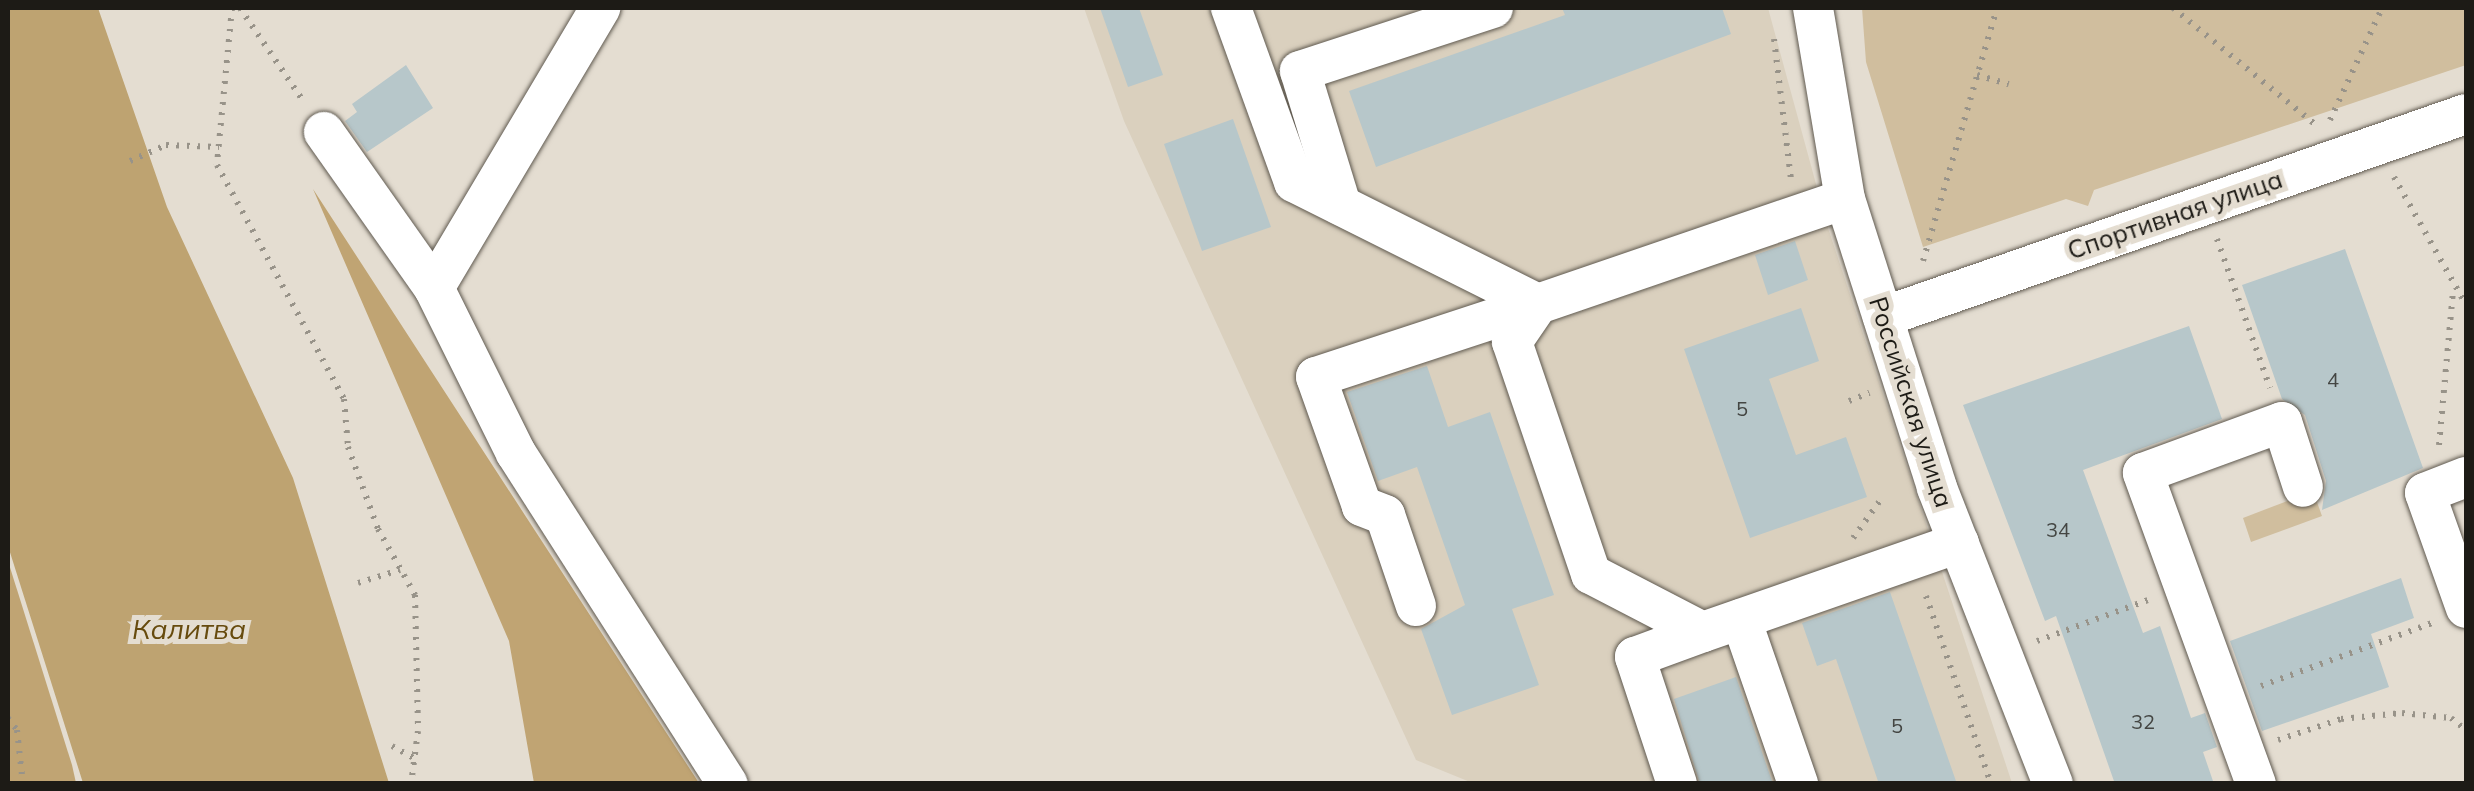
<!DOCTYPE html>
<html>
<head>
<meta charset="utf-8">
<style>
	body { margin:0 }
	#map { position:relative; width:2474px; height:791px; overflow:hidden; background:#e4ddd1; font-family:Mulish,sans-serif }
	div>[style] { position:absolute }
	.built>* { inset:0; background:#dad0be }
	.green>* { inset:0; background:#d0be9e }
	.forest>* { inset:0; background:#c0a473 }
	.water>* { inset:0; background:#bea371 }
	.building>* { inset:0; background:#b7c7ca }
	.path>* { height:6px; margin-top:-3px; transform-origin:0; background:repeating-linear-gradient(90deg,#989389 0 2.5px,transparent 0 10.5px) }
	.roads { filter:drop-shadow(0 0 2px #605a50) drop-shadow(0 0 2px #605a50) }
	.minor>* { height:40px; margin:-20px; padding:0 20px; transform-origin:20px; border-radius:20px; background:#fff }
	span { translate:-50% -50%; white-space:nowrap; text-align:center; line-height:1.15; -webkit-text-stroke:10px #e4ddd1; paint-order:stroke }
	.number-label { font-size:20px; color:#444643 }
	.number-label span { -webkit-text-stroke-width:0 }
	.street-label { font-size:25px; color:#1d1b16 }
	.water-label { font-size:28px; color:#674b0e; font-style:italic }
	.frame { position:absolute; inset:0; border:10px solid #1d1b16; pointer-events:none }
</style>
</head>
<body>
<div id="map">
	<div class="built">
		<i style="clip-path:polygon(1084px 8px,1768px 8px,1828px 228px,2012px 783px,1475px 784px,1416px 760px,1124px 121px)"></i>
	</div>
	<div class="green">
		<i style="clip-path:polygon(1862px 8px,2466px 8px,2466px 65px,2094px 190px,2088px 206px,2066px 199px,1923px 247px,1866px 62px)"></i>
		<i style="clip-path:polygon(2313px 491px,2322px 516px,2251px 542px,2243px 518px)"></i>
	</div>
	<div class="forest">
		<i style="clip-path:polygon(313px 189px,699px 783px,534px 783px,509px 641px)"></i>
		<i style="clip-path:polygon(8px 561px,72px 765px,76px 783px,8px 783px)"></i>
	</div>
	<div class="water">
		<i style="clip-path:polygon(8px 8px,98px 8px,167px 207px,293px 478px,389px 783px,83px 783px,8px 546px)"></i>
	</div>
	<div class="building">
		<i style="clip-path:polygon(1100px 8px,1139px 8px,1163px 75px,1128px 87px)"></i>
		<i style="clip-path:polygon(1562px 8px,1722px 8px,1731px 34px,1376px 167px,1349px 91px,1565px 15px)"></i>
		<i style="clip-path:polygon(406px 65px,433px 108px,367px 152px,345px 121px,357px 112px,352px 104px)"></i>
		<i style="clip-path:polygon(1233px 119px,1271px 227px,1202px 251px,1164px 144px)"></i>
		<i style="clip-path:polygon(1795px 241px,1808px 280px,1768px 295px,1755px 255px)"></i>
		<i style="clip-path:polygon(2345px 249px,2423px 468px,2322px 510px,2326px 481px,2305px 415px,2282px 399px,2242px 285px)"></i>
		<i style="clip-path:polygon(1801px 308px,1819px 361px,1769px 379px,1796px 455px,1846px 437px,1867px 497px,1750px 538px,1684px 349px)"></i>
		<i style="clip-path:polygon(2189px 326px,2222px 419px,2083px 470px,2143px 633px,2160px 626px,2191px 718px,2205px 713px,2217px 747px,2203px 752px,2214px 784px,2115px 784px,2056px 616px,2045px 621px,1963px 405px)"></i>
		<i style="clip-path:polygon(1427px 366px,1448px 427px,1490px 412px,1554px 595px,1512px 609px,1539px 685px,1452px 715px,1421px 629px,1465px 605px,1417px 467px,1378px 481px,1347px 392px)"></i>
		<i style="clip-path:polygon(2401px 578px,2414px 618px,2371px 634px,2389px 687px,2262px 731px,2230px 641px)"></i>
		<i style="clip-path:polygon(1890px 592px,1957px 784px,1879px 784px,1836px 659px,1817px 666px,1802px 623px)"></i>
		<i style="clip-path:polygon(1736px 677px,1773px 784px,1700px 784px,1674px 699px)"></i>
	</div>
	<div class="path">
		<i style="left:232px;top:8px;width:158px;rotate:95.5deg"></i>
		<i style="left:217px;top:165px;width:266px;rotate:61.5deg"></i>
		<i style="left:344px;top:399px;width:48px;rotate:85.2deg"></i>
		<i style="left:348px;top:447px;width:87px;rotate:69.9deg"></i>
		<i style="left:378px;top:529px;width:76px;rotate:60.7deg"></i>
		<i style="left:415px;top:595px;width:136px;rotate:88.7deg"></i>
		<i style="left:418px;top:731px;width:53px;rotate:97.5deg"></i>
		<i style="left:240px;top:8px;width:114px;rotate:55.8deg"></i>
		<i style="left:2173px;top:8px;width:186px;rotate:39.3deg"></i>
		<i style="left:1774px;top:39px;width:142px;rotate:83.1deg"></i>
		<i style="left:1977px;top:75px;width:33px;rotate:16deg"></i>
		<i style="left:2330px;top:120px;width:123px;rotate:-65.1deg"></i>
		<i style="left:130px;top:161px;width:39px;rotate:-24deg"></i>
		<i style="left:166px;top:145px;width:53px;rotate:2.2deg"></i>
		<i style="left:2394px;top:177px;width:147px;rotate:60.6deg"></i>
		<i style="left:2217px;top:239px;width:158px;rotate:70.4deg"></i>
		<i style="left:1923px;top:261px;width:264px;rotate:-73.7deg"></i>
		<i style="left:1849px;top:401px;width:22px;rotate:-22deg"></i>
		<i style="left:2439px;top:445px;width:154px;rotate:-84.8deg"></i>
		<i style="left:1853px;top:538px;width:49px;rotate:-54.1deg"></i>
		<i style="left:358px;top:583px;width:44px;rotate:-17.2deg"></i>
		<i style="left:1926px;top:596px;width:199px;rotate:70.9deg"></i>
		<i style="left:2037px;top:641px;width:118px;rotate:-20.3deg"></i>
		<i style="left:2261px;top:686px;width:182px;rotate:-20.2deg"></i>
		<i style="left:8px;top:718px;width:15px;rotate:53deg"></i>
		<i style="left:17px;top:730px;width:54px;rotate:83.7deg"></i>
		<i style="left:2278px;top:740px;width:66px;rotate:-18.4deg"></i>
		<i style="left:2341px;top:719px;width:61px;rotate:-5.6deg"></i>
		<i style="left:2402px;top:713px;width:49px;rotate:5.8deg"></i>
		<i style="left:2451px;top:718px;width:19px;rotate:39deg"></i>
		<i style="left:392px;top:746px;width:25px;rotate:29deg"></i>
	</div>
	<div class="roads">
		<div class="minor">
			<i style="left:1231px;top:8px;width:185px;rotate:70.1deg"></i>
			<i style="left:1294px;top:182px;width:273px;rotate:26.6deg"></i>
			<i style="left:1538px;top:304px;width:324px;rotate:-18.9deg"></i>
			<i style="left:1813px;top:8px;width:194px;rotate:80.5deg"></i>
			<i style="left:1845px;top:199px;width:303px;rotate:72.3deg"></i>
			<i style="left:1937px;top:488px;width:318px;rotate:68.6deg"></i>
			<i style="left:324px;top:132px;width:191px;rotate:54.8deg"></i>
			<i style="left:434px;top:288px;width:184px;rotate:63.6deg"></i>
			<i style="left:516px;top:453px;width:393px;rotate:57.4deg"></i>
			<i style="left:1341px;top:205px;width:140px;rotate:-107deg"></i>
			<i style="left:1300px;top:71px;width:203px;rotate:-18.1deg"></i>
			<i style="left:434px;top:288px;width:326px;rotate:-59.3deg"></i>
			<i style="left:1883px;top:317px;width:617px;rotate:-19.2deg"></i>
			<i style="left:2466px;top:477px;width:44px;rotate:158.7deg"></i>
			<i style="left:2425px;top:493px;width:122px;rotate:70.4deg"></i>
			<i style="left:1416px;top:606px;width:96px;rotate:-108.8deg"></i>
			<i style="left:1385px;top:515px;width:25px;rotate:-159deg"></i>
			<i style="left:1362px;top:506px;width:137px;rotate:-109.6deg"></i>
			<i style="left:1316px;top:377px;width:234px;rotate:-18.2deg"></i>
			<i style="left:1538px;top:304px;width:46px;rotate:124.4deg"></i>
			<i style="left:1512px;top:342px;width:245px;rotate:71.2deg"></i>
			<i style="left:1591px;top:574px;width:126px;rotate:27.4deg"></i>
			<i style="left:1703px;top:632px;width:271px;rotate:-19.2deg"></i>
			<i style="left:1741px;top:619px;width:175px;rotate:70.9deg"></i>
			<i style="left:1677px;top:784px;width:134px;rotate:-108.3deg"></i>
			<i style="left:1635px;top:657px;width:72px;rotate:-20.2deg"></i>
			<i style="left:2256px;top:784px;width:331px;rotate:-110deg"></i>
			<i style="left:2143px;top:473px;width:148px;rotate:-20.1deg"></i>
			<i style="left:2282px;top:422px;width:68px;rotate:72.1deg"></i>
		</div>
	</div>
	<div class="number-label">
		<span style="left:2333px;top:379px">4</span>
		<span style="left:1742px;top:408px">5</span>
		<span style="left:2058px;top:529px">34</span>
		<span style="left:2143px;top:721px">32</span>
		<span style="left:1897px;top:725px">5</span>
	</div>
	<div class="street-label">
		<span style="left:2175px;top:215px;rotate:-19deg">Спортивная улица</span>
		<span style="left:1911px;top:402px;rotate:72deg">Российская улица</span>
	</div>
	<div class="water-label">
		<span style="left:189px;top:629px">Калитва</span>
	</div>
	<div class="frame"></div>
</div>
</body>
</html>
